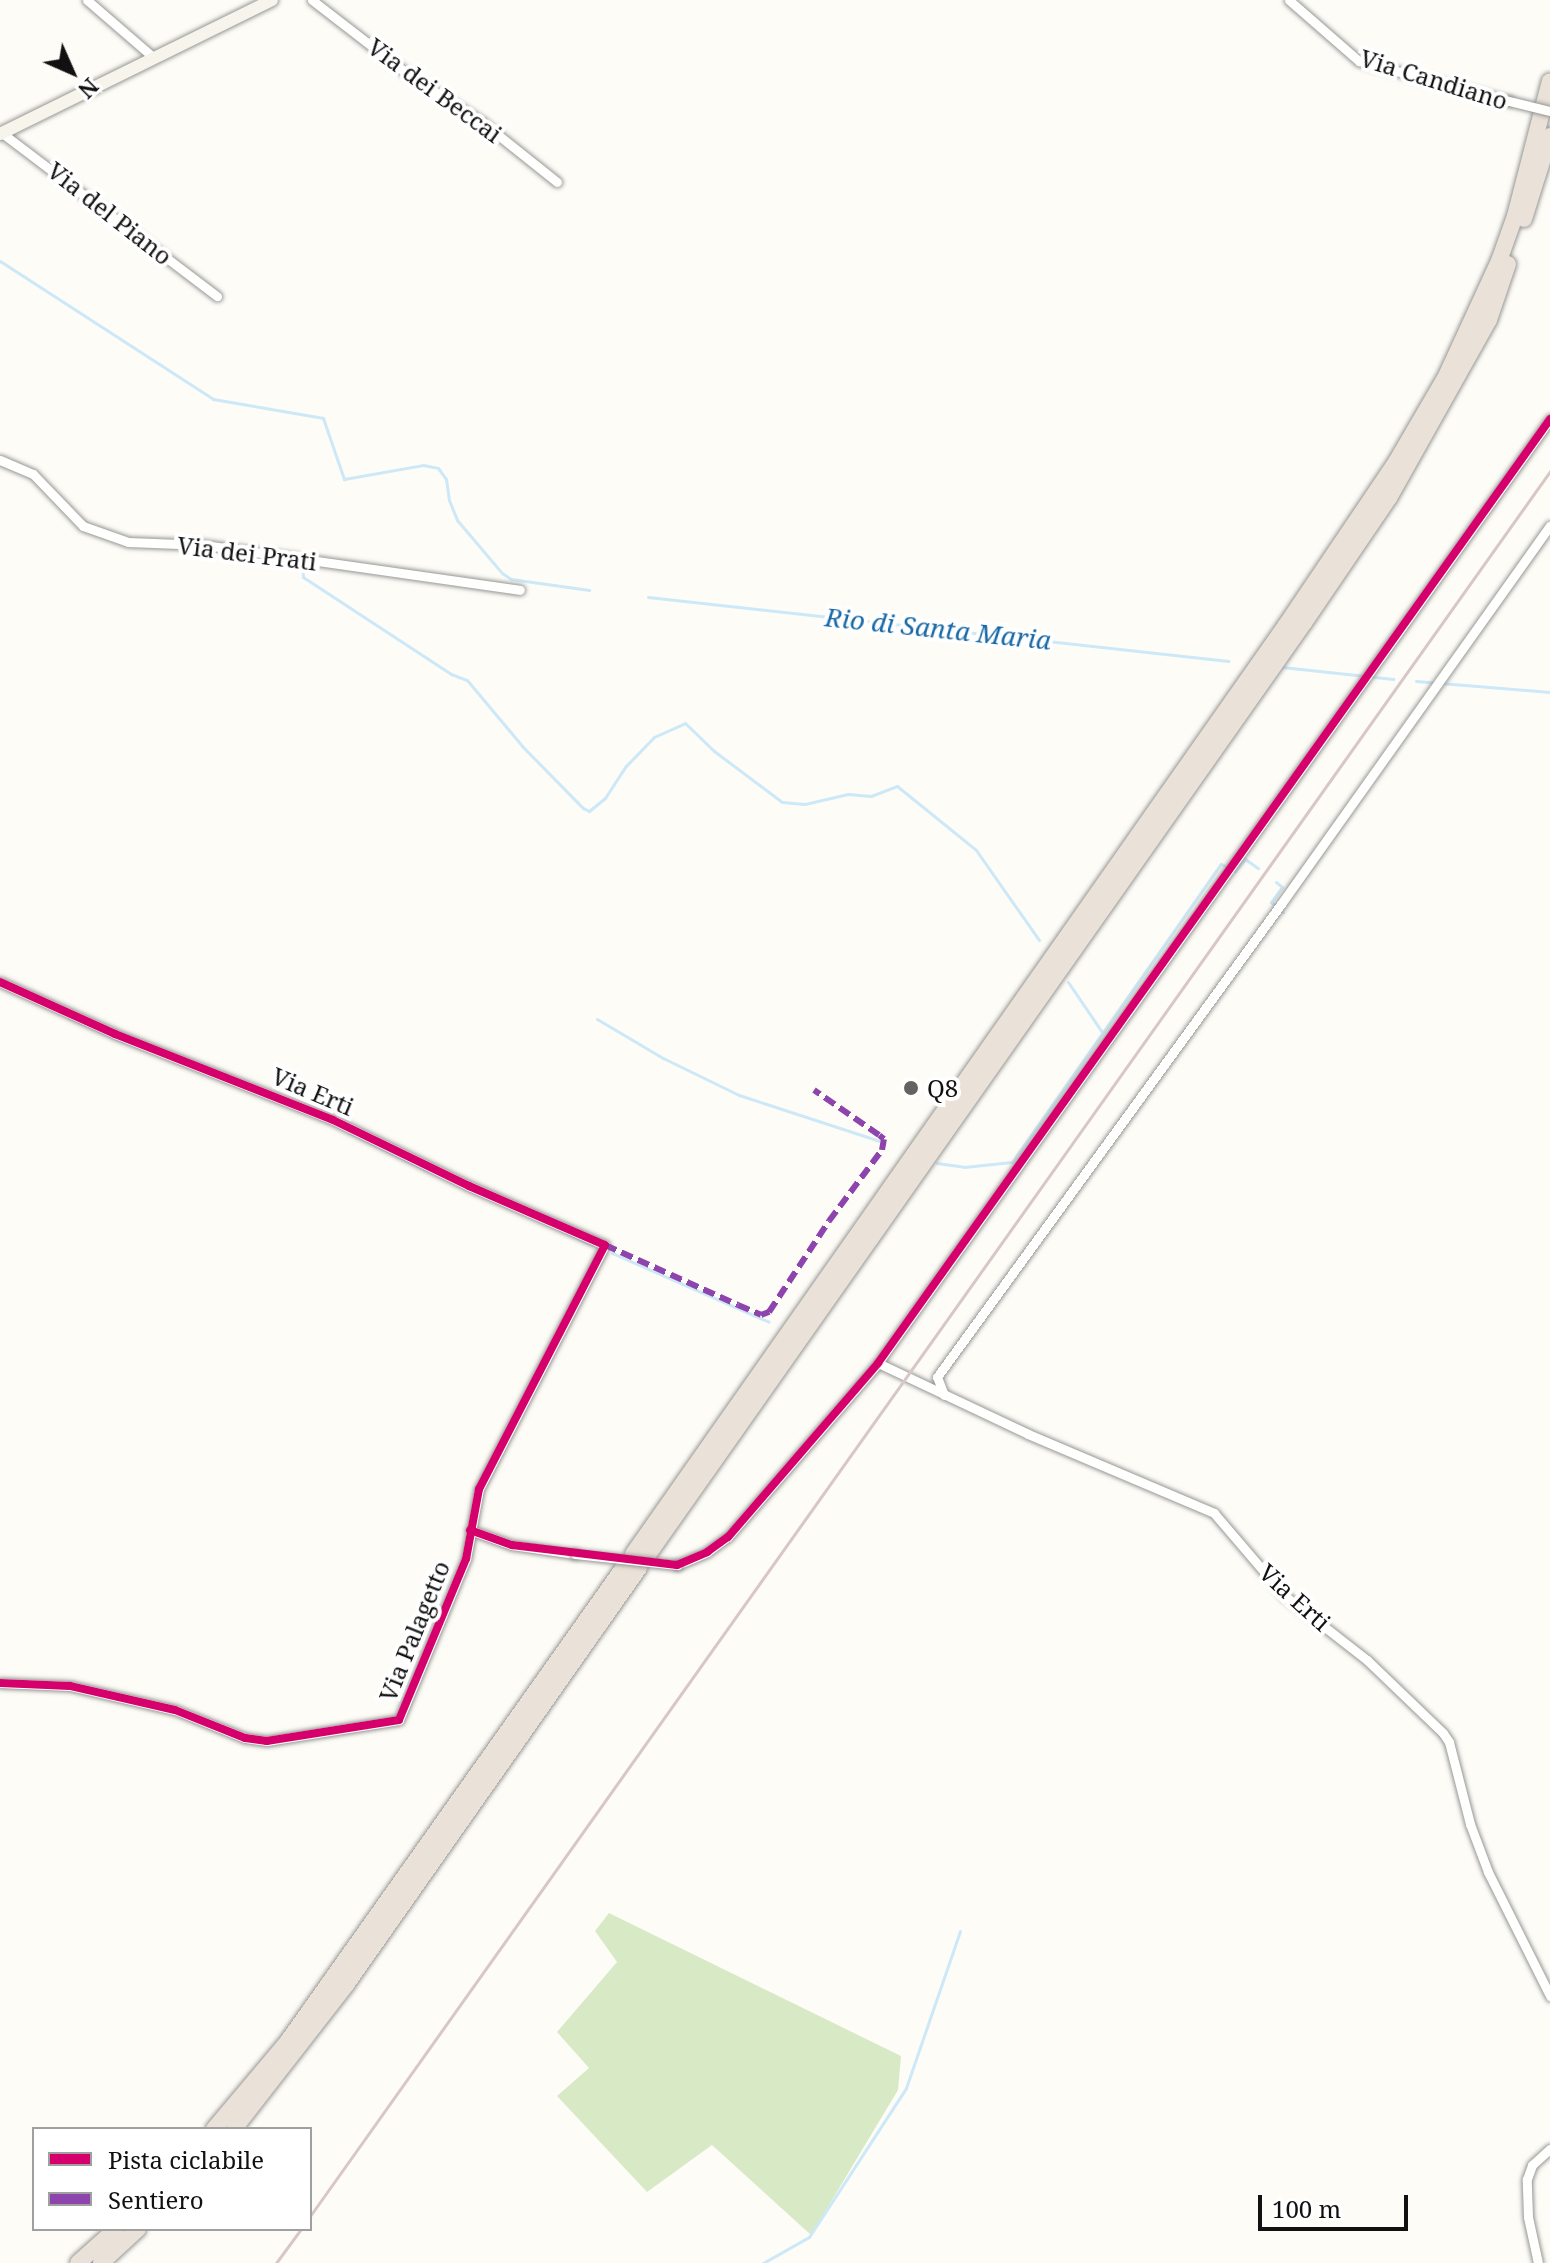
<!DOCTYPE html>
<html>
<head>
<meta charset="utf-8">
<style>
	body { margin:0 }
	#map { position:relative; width:1550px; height:2263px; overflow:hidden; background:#fdfcf7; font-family:"Noto Serif",serif }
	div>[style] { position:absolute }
	.forest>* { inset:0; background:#d8eac5 }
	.stream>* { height:3px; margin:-1.5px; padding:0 1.5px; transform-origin:1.5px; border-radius:1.5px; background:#cde8f7 }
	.roads { filter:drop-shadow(0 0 2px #979795) drop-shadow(0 0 2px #979795) }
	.street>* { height:9px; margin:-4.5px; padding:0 4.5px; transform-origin:4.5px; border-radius:4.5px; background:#fffffe }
	.secondary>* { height:12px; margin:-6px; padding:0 6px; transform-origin:6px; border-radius:6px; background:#f6f4eb }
	.highway>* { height:16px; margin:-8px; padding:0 8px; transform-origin:8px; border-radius:8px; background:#eae1d8 }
	.rail>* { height:3px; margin:-1.5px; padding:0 1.5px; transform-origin:1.5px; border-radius:1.5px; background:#d9c6c7 }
	.bridges { filter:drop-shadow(0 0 2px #979795) drop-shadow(0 0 2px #979795) }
	.street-bridge>* { height:9px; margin:-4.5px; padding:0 4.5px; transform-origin:4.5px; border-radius:4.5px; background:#fffffe }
	.quiet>* { height:6px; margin-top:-3px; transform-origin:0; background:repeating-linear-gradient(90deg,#8e44ad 0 12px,transparent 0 18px) }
	.cycleway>* { height:8px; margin:-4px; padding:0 4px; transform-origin:4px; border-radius:4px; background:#d6006c }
	.dots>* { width:22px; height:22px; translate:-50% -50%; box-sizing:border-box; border:4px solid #fff; border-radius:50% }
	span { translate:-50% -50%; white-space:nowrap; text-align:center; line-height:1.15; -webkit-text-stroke:8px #fff; paint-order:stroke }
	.street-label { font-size:24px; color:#111 }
	.poi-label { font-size:24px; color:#111 }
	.left { translate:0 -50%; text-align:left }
	.water-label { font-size:26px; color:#1768a6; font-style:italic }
	.legend { position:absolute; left:32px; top:2127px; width:280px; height:104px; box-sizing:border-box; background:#fff; border:2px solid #a0a0a0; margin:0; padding:10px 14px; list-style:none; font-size:24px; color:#111 }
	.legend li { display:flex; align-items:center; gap:16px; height:40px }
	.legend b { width:40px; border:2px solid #a0a0a0 }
	.north { position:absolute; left:32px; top:32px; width:80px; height:80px; -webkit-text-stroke:6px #fff; paint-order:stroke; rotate:135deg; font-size:22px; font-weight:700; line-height:32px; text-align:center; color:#111 }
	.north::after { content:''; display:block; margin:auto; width:28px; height:36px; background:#111; clip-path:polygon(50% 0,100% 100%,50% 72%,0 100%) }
	.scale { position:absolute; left:1258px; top:2195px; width:150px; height:36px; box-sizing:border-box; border:4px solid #111; border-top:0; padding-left:10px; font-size:24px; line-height:28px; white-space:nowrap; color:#111; -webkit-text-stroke:6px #fff; paint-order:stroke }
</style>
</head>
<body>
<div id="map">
	<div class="forest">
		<i style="clip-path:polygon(609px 1913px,901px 2056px,898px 2090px,811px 2235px,712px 2145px,647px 2192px,557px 2096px,589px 2068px,557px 2032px,617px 1962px,595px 1931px)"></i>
	</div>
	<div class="stream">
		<i style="left:0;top:261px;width:254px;rotate:32.9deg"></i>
		<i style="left:213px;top:399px;width:112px;rotate:9.8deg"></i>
		<i style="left:323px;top:418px;width:65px;rotate:71deg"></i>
		<i style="left:344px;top:479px;width:80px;rotate:-10deg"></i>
		<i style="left:423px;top:465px;width:15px;rotate:11deg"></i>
		<i style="left:438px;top:468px;width:14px;rotate:54deg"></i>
		<i style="left:446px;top:479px;width:21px;rotate:82deg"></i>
		<i style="left:449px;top:500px;width:22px;rotate:68deg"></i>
		<i style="left:457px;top:520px;width:70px;rotate:49.7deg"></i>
		<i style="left:502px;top:573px;width:11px;rotate:34deg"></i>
		<i style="left:511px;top:579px;width:79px;rotate:8deg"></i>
		<i style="left:302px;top:565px;width:12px;rotate:85deg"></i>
		<i style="left:303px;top:577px;width:177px;rotate:33.2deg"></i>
		<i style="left:451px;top:674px;width:17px;rotate:21deg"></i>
		<i style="left:467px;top:680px;width:87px;rotate:50.1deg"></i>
		<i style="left:523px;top:747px;width:86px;rotate:45.5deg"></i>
		<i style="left:583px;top:808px;width:7px;rotate:27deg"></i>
		<i style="left:589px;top:811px;width:21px;rotate:-39deg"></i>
		<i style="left:605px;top:798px;width:38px;rotate:-57deg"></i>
		<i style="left:626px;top:766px;width:40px;rotate:-46deg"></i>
		<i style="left:654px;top:737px;width:34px;rotate:-24deg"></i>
		<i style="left:685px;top:723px;width:40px;rotate:44deg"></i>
		<i style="left:714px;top:751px;width:85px;rotate:36.9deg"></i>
		<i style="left:782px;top:802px;width:23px;rotate:5deg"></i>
		<i style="left:805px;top:804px;width:44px;rotate:-13.1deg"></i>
		<i style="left:848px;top:794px;width:23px;rotate:5deg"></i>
		<i style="left:871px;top:796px;width:28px;rotate:-21deg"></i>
		<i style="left:897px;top:786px;width:102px;rotate:39deg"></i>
		<i style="left:976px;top:850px;width:110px;rotate:55deg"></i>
		<i style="left:648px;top:597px;width:584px;rotate:6.3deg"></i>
		<i style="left:1282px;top:667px;width:112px;rotate:6.2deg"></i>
		<i style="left:1416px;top:681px;width:134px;rotate:4.7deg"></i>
		<i style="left:1276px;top:882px;width:8px;rotate:40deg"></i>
		<i style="left:1282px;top:887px;width:19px;rotate:126deg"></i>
		<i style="left:1271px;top:902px;width:16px;rotate:40deg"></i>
		<i style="left:1068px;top:982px;width:60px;rotate:55.8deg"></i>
		<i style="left:69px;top:1018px;width:60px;rotate:23.6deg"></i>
		<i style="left:597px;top:1019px;width:77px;rotate:30.6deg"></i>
		<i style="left:663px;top:1058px;width:85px;rotate:26deg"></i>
		<i style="left:739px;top:1095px;width:148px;rotate:18.1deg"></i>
		<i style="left:350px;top:1133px;width:85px;rotate:26deg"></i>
		<i style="left:937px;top:1163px;width:27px;rotate:8deg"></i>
		<i style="left:964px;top:1167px;width:48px;rotate:-5.9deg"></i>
		<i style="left:1012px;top:1162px;width:364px;rotate:-55deg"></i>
		<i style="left:1221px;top:864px;width:16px;rotate:27deg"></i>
		<i style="left:1235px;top:871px;width:16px;rotate:-50deg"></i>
		<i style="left:1245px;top:859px;width:16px;rotate:35deg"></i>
		<i style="left:560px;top:1230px;width:35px;rotate:25deg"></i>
		<i style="left:612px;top:1253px;width:171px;rotate:23.7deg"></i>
		<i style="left:763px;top:2263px;width:53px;rotate:-29.5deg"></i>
		<i style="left:809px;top:2237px;width:178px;rotate:-56.9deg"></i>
		<i style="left:906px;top:2088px;width:166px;rotate:-71deg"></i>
	</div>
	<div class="roads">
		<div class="street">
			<i style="left:87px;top:0;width:87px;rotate:40.8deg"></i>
			<i style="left:312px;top:0;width:123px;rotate:37.7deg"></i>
			<i style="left:409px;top:75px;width:87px;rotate:32.8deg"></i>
			<i style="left:482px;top:122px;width:96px;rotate:38.7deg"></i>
			<i style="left:1289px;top:0;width:93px;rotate:41.1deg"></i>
			<i style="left:1359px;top:61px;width:155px;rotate:14.9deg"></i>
			<i style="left:2px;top:133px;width:270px;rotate:37.2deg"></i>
			<i style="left:0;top:460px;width:36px;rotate:23deg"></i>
			<i style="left:33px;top:474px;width:72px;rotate:46.1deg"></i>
			<i style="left:83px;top:526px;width:48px;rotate:19.6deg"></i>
			<i style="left:128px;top:542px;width:77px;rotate:2.2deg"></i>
			<i style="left:205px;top:545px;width:318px;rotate:8.1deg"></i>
			<i style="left:0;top:982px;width:126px;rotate:24.3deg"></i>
			<i style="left:115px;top:1034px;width:234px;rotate:21.5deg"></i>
			<i style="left:333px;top:1120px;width:151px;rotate:25.9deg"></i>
			<i style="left:469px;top:1186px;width:148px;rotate:23.5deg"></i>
			<i style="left:605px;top:1245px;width:275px;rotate:117.3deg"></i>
			<i style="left:479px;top:1489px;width:71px;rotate:100.5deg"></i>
			<i style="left:466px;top:1559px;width:174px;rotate:112.6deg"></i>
			<i style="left:399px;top:1720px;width:134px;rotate:171deg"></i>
			<i style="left:267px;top:1741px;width:22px;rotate:-172deg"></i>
			<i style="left:245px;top:1738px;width:75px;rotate:-158.2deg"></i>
			<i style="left:175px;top:1710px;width:108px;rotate:-167.1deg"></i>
			<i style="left:70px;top:1686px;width:70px;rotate:-177.5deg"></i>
			<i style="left:878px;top:1363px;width:166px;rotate:25.3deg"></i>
			<i style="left:1028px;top:1434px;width:202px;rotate:23deg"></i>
			<i style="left:1214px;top:1513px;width:109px;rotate:49.5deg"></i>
			<i style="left:1285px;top:1596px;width:104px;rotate:38deg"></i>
			<i style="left:1367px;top:1660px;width:105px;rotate:43.8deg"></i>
			<i style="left:1443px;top:1733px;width:11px;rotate:56deg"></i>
			<i style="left:1449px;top:1742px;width:85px;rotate:75.6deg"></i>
			<i style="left:1470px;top:1824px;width:51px;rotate:69.4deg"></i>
			<i style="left:1488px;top:1872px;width:139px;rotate:63.4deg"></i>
			<i style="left:944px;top:1395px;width:19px;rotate:-111deg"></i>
			<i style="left:937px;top:1377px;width:585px;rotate:-53.97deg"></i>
			<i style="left:1281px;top:904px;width:464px;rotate:-54.6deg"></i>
			<i style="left:470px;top:1530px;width:45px;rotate:19.7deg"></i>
			<i style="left:512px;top:1545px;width:64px;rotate:8.1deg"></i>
			<i style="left:677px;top:1565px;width:33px;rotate:-23deg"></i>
			<i style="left:707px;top:1552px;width:26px;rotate:-36deg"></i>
			<i style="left:728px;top:1537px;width:230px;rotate:-49.2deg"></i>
			<i style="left:878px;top:1363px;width:1159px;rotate:-54.55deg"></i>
			<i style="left:1538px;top:2263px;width:47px;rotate:-102.3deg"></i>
			<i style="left:1528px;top:2217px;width:38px;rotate:-92deg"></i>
			<i style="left:1527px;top:2179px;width:15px;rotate:-70deg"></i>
			<i style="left:1532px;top:2165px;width:24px;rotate:-42deg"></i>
		</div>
		<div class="secondary">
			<i style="left:0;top:134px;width:303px;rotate:-26.2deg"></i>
		</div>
		<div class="highway">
			<i style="left:1524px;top:219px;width:87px;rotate:-72.6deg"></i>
			<i style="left:633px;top:1554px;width:1136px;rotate:-54.9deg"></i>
			<i style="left:1286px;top:625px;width:197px;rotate:-56deg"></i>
			<i style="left:1396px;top:462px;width:99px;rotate:-59.8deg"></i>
			<i style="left:1446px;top:376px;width:127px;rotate:-65.3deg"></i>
			<i style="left:1499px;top:261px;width:48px;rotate:-70.4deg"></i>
			<i style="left:1515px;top:216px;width:139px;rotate:-75.5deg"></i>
			<i style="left:648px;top:1555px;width:1140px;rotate:-54.86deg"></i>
			<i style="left:1304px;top:623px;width:151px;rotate:-55.8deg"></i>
			<i style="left:1389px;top:498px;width:204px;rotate:-60.7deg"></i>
			<i style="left:1489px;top:320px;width:59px;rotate:-71.3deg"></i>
			<i style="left:214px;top:2129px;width:115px;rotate:-49.9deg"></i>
			<i style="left:288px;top:2041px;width:581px;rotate:-54.67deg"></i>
			<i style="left:234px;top:2129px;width:182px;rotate:-52.1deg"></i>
			<i style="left:346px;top:1985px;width:510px;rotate:-54.91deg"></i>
			<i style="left:78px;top:2263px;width:51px;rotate:-41.8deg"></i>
			<i style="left:101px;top:2263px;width:50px;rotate:-42.6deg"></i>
		</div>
	</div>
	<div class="rail">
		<i style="left:310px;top:2216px;width:2141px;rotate:-54.6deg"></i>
		<i style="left:276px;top:2263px;width:42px;rotate:-53.7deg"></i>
	</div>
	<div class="bridges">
		<div class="street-bridge">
			<i style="left:1509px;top:101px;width:42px;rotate:13.7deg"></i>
			<i style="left:575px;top:1554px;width:103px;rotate:6.2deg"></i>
		</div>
	</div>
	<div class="quiet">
		<i style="left:605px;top:1245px;width:146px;rotate:24.3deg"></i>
		<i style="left:738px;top:1305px;width:25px;rotate:23deg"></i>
		<i style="left:761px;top:1315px;width:9px;rotate:-21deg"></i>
		<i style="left:769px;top:1312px;width:109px;rotate:-56.6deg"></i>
		<i style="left:829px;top:1221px;width:89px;rotate:-53.3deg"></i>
		<i style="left:882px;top:1150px;width:11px;rotate:-80deg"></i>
		<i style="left:884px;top:1139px;width:6px;rotate:-141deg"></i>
		<i style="left:879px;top:1135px;width:79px;rotate:-145.3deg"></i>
	</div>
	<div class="cycleway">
		<i style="left:0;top:982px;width:126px;rotate:24.3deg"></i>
		<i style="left:115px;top:1034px;width:234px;rotate:21.5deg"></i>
		<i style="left:333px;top:1120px;width:151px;rotate:25.9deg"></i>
		<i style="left:469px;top:1186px;width:148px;rotate:23.5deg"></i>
		<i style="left:605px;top:1245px;width:275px;rotate:117.3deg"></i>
		<i style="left:479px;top:1489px;width:71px;rotate:100.5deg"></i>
		<i style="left:466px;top:1559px;width:174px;rotate:112.6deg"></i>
		<i style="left:399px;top:1720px;width:134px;rotate:171deg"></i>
		<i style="left:267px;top:1741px;width:22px;rotate:-172deg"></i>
		<i style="left:245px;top:1738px;width:75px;rotate:-158.2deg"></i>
		<i style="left:175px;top:1710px;width:108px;rotate:-167.1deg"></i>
		<i style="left:70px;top:1686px;width:70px;rotate:-177.5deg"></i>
		<i style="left:470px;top:1530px;width:45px;rotate:19.7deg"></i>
		<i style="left:512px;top:1545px;width:166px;rotate:6.9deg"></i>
		<i style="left:677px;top:1565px;width:33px;rotate:-23deg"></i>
		<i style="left:707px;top:1552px;width:26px;rotate:-36deg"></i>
		<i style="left:728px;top:1537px;width:230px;rotate:-49.2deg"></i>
		<i style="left:878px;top:1363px;width:1159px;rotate:-54.55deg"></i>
	</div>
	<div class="dots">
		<i style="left:911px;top:1088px;background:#646362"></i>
	</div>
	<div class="street-label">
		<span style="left:1434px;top:79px;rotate:17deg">Via Candiano</span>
		<span style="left:435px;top:90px;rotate:36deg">Via dei Beccai</span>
		<span style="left:110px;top:213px;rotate:38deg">Via del Piano</span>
		<span style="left:247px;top:553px;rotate:7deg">Via dei Prati</span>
		<span style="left:313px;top:1091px;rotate:23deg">Via Erti</span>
		<span style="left:1295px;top:1597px;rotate:42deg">Via Erti</span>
		<span style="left:414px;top:1631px;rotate:-68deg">Via Palagetto</span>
	</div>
	<div class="poi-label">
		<span class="left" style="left:927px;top:1088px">Q8</span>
	</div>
	<div class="water-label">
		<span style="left:938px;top:629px;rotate:6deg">Rio di Santa Maria</span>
	</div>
	<ul class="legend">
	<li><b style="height:10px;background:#d6006c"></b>Pista ciclabile</li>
	<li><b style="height:10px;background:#8e44ad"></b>Sentiero</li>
	</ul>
	<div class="north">N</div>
	<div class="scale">100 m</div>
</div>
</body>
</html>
